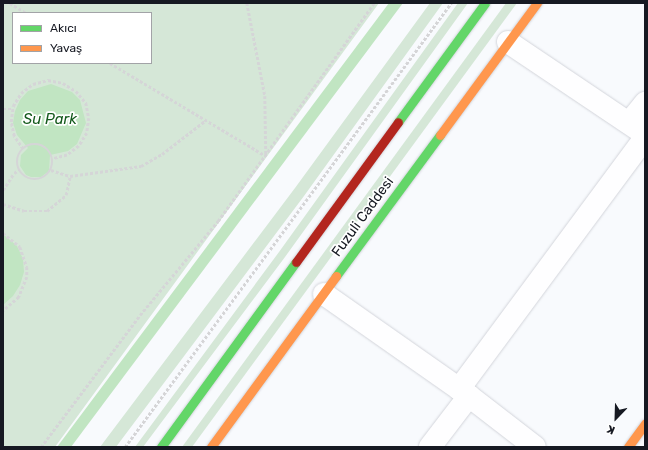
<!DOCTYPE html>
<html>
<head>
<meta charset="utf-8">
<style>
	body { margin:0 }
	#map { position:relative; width:648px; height:450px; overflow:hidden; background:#f8fafd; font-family:Rubik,sans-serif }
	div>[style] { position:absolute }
	.green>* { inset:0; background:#d5e7d7 }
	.water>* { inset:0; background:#c1e5c2 }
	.path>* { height:2.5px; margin-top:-1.25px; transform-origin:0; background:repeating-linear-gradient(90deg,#d5d5d7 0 3px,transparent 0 5px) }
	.path>.ring { margin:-1.25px; padding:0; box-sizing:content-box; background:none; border:2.5px solid #d5d5d7; border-radius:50% }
	.roads { filter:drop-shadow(0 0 1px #d3d5db) drop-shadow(0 0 1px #d3d5db) }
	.street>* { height:22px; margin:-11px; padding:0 11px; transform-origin:11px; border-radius:11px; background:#fefeff }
	.fast>* { height:9px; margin:-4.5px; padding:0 4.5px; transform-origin:4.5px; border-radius:4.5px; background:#63d668 }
	.slow>* { height:9px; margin:-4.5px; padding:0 4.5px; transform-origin:4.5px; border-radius:4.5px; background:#ff974d }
	.jam>* { height:9px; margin:-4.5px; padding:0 4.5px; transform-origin:4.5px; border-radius:4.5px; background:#b3261e }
	span { translate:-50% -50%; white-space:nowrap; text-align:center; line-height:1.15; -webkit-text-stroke:3.5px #fff; paint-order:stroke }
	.street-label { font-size:14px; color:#161922 }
	.water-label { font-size:15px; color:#145a1c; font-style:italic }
	.frame { position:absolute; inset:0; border:4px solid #161922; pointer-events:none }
	.legend { position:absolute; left:12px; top:12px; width:140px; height:52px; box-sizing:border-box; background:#fff; border:1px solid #a2a3a7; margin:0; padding:5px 7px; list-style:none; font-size:12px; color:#161922 }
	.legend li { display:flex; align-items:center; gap:8px; height:20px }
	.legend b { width:20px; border:1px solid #a2a3a7 }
	.north { position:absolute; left:596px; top:398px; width:40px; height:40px; -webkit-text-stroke:3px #fff; paint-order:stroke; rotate:203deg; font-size:11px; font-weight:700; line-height:16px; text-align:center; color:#161922 }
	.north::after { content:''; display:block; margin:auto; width:14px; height:18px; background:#161922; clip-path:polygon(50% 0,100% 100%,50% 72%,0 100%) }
</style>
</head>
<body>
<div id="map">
	<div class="green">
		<i style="clip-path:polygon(evenodd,3px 3px,379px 3px,55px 447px,3px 447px,3px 3px,13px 13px,151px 13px,151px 63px,13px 63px,13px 13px)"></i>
		<i style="clip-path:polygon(430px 3px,443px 3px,304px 196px,116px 447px,100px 447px,295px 188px)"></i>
		<i style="clip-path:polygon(458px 3px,468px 3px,285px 257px,143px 447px,135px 447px,279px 252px)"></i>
		<i style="clip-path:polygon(506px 3px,517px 3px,192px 447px,182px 447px)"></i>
	</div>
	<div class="water">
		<i style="clip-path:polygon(389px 3px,403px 3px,71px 447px,57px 447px)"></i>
		<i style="clip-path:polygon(51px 84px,72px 92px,80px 100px,86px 123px,77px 144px,68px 151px,50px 155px,49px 171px,41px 177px,31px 177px,26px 175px,20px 166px,21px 155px,28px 148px,17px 135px,13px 123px,15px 111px,20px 100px,28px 91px)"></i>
		<i style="clip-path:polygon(3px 234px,17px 246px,23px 259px,24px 272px,20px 285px,13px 296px,3px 305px)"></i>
	</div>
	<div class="path">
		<i style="left:10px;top:3px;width:19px;rotate:32deg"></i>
		<i style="left:247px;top:3px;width:95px;rotate:79deg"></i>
		<i style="left:265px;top:96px;width:59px;rotate:89deg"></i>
		<i style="left:110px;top:63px;width:182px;rotate:30.8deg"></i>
		<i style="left:3px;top:109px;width:9px"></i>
		<i class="ring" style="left:17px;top:144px;width:33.5px;height:33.5px"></i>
		<i style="left:23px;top:149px;width:16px;rotate:-125deg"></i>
		<i style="left:14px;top:136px;width:14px;rotate:-102deg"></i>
		<i style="left:11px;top:122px;width:16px;rotate:-83deg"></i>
		<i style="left:13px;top:106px;width:15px;rotate:-58deg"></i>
		<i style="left:21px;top:93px;width:15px;rotate:-37deg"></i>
		<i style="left:33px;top:84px;width:16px;rotate:-15deg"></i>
		<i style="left:48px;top:80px;width:15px;rotate:11deg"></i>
		<i style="left:63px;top:83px;width:15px;rotate:32deg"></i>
		<i style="left:76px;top:91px;width:16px;rotate:50deg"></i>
		<i style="left:86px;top:103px;width:15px;rotate:79deg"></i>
		<i style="left:89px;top:118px;width:15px;rotate:98deg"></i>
		<i style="left:87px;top:133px;width:15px;rotate:122deg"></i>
		<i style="left:79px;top:146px;width:15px;rotate:143deg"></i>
		<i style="left:67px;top:155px;width:16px;rotate:165deg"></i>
		<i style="left:51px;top:170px;width:20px;rotate:18deg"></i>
		<i style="left:70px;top:176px;width:72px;rotate:-8deg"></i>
		<i style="left:141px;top:166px;width:24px;rotate:-30deg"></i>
		<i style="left:162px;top:154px;width:56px;rotate:-37.7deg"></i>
		<i style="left:3px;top:190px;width:20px;rotate:-57deg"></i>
		<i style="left:14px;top:173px;width:6px;rotate:-31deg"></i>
		<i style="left:3px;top:204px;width:22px;rotate:18deg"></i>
		<i style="left:24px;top:211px;width:23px"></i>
		<i style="left:47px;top:211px;width:25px;rotate:-40deg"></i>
		<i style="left:66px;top:195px;width:19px;rotate:-78deg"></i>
		<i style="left:3px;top:233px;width:22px;rotate:39deg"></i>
		<i style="left:20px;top:247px;width:21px;rotate:71deg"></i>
		<i style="left:27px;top:267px;width:10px;rotate:90deg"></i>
		<i style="left:27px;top:277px;width:22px;rotate:112deg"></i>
		<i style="left:19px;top:297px;width:21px;rotate:139deg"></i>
		<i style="left:41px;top:447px;width:165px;rotate:-53.1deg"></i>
		<i style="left:140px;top:315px;width:122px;rotate:-50.3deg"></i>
		<i style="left:218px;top:221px;width:268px;rotate:-54.4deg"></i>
		<i style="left:125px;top:447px;width:551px;rotate:-53.71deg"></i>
	</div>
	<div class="roads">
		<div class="street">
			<i style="left:508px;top:42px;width:165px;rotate:33.9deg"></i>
			<i style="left:629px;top:123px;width:26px;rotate:-51deg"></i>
			<i style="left:324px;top:294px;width:177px;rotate:35.1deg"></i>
			<i style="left:469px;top:396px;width:83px;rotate:37.7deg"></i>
			<i style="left:459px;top:389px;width:312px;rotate:-53.5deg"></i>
			<i style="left:430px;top:447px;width:64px;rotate:-52.6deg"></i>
		</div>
		<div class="fast">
			<i style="left:398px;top:122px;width:147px;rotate:-53.8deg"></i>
			<i style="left:336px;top:276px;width:175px;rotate:-53.6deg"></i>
			<i style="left:161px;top:447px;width:229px;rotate:-53.9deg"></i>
		</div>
		<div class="slow">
			<i style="left:440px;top:135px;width:164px;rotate:-53.7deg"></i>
			<i style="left:211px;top:447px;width:212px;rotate:-53.8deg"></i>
			<i style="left:628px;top:447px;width:29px;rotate:-54deg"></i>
		</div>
		<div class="jam">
			<i style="left:296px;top:262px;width:173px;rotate:-53.9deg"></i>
		</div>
	</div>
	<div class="street-label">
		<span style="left:363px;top:217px;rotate:-54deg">Fuzuli Caddesi</span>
	</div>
	<div class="water-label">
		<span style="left:50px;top:120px">Su Park</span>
	</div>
	<div class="frame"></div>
	<ul class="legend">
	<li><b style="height:5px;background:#63d668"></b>Akıcı</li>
	<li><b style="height:5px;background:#ff974d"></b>Yavaş</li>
	</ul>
	<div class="north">K</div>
</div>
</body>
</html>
